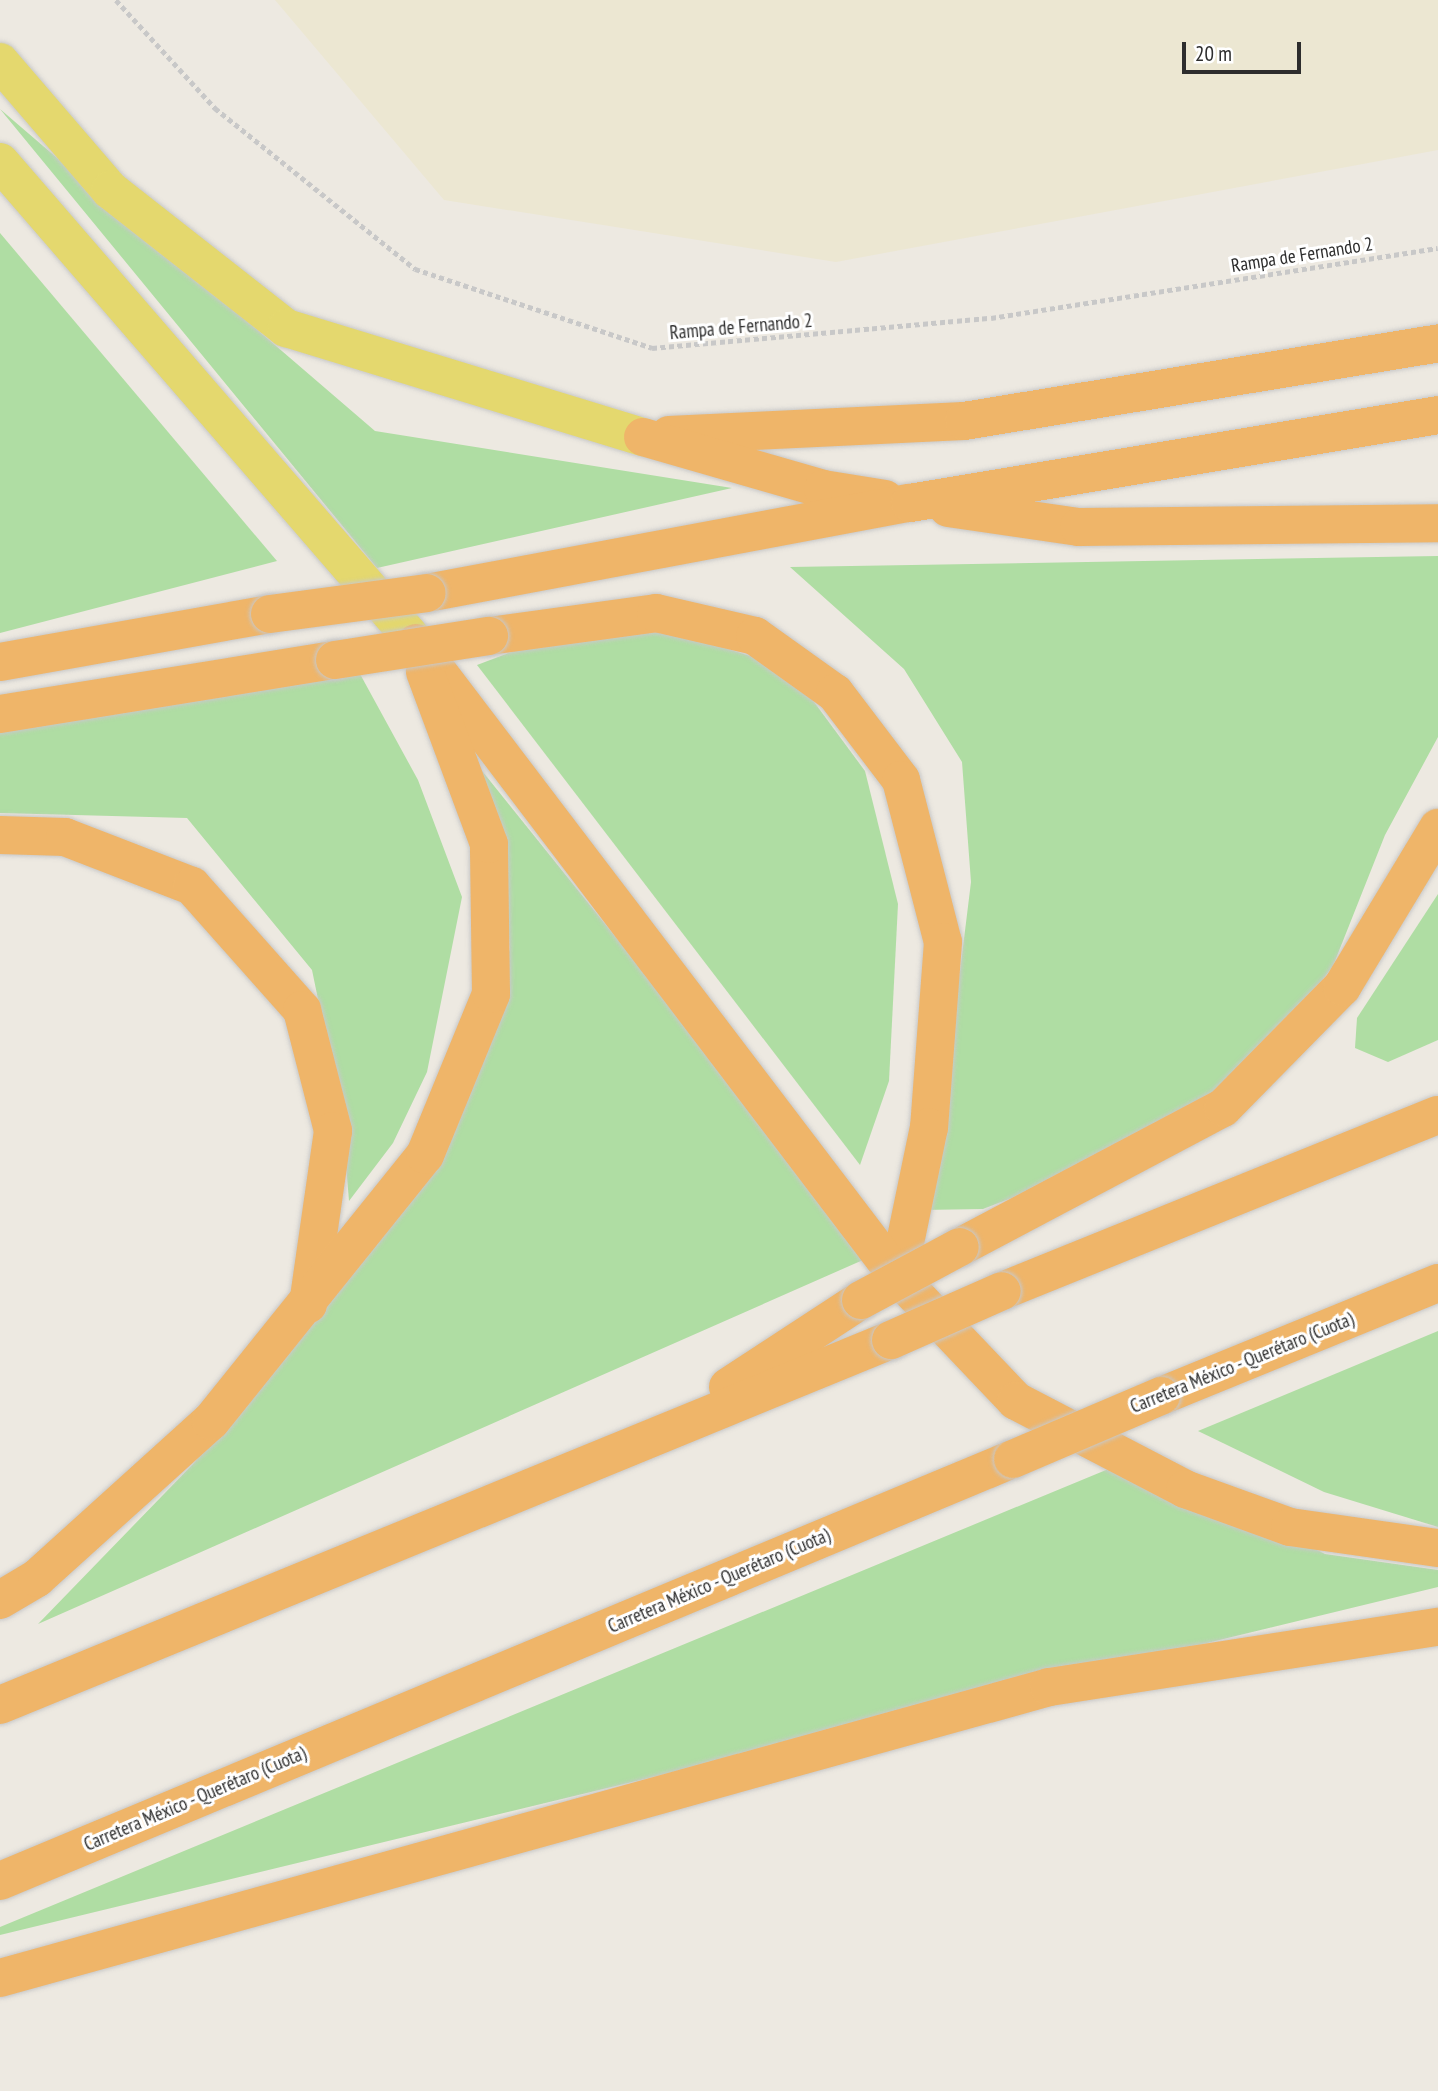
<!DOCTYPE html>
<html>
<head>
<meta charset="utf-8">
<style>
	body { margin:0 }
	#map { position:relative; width:1438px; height:2091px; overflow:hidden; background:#ede9e1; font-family:"PT Sans Narrow",sans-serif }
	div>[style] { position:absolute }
	.education>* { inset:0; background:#ece7d2 }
	.green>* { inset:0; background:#afdda3 }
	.path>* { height:4.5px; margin-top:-2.25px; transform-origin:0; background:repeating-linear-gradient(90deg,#c8c8c8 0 5px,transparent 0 8.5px) }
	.roads { filter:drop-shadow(0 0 2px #c8c8c8) drop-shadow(0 0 2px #c8c8c8) }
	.major>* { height:38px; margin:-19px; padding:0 19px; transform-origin:19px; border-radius:19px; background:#e4d86e }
	.highway>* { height:38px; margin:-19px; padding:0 19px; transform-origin:19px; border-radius:19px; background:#efb569 }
	.bridges { filter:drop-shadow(0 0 2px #c8c8c8) drop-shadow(0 0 2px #c8c8c8) }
	.highway-bridge>* { height:38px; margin:-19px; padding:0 19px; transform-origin:19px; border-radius:19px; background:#efb569 }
	span { translate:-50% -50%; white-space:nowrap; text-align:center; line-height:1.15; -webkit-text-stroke:6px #fff; paint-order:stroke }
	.street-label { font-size:19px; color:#2d2d2d }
	.scale { position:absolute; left:1182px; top:42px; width:119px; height:32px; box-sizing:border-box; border:4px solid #2d2d2d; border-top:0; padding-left:9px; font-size:21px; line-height:24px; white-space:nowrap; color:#2d2d2d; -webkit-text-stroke:5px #fff; paint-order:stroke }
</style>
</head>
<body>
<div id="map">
	<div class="education">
		<i style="clip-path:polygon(275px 0,1438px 0,1438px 150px,836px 262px,444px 200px)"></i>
	</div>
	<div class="green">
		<i style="clip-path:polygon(0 109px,375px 431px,732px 488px,377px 568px)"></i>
		<i style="clip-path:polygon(0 233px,277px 561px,0 633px)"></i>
		<i style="clip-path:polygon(1438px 556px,1438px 737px,1385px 835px,1333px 966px,1247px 1079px,1121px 1156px,983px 1209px,921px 1210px,948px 1069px,971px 882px,962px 762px,904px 669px,790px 567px)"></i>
		<i style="clip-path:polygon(673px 632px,789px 668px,865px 771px,898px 904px,889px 1081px,860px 1165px,477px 665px,556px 635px)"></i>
		<i style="clip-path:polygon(354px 663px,418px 780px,462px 897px,427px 1072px,393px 1143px,349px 1201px,342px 1116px,312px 970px,187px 818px,0 813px,0 720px)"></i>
		<i style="clip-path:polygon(454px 736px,872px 1256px,38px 1624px,194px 1463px,295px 1338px,472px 1083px,510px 948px,501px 828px)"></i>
		<i style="clip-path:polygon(1438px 894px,1438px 1040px,1388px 1062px,1355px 1048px,1357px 1018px)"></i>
		<i style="clip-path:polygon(1438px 1331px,1438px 1527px,1324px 1492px,1198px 1431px)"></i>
		<i style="clip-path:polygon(1135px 1458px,1325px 1554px,1438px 1570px,1438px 1587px,0 1935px,0 1927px)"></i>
	</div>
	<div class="path">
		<i style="left:116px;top:0;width:147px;rotate:47.5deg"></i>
		<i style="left:215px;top:108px;width:257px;rotate:38.8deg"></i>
		<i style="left:415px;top:269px;width:250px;rotate:18.4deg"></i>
		<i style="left:652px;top:348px;width:340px;rotate:-5.1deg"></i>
		<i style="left:991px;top:318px;width:452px;rotate:-8.9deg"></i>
	</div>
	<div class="roads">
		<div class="major">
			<i style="left:0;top:62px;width:169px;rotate:49.3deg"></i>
			<i style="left:110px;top:190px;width:224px;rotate:38.1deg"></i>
			<i style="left:286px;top:328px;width:373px;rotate:17deg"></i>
			<i style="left:0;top:162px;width:636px;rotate:49.14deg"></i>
		</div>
		<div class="highway">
			<i style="left:669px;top:435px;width:295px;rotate:-2.7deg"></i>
			<i style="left:964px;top:421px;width:480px;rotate:-9.3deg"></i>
			<i style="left:643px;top:437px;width:187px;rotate:16.1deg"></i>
			<i style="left:823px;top:489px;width:63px;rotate:9.2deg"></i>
			<i style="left:948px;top:508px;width:132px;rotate:8.3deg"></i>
			<i style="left:1079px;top:527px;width:359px;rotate:-0.6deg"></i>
			<i style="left:427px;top:593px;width:491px;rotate:-10.6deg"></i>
			<i style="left:910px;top:503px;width:535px;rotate:-9.46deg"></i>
			<i style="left:489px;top:636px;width:169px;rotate:-7.8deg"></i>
			<i style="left:656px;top:613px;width:102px;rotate:13.1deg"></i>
			<i style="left:755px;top:636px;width:98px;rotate:35.5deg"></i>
			<i style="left:835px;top:693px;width:109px;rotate:52.8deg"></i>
			<i style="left:901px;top:780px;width:167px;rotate:75.5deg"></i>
			<i style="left:943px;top:942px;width:186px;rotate:94.3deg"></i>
			<i style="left:929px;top:1127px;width:153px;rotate:101.7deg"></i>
			<i style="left:416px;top:643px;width:796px;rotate:52.76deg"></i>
			<i style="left:898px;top:1277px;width:171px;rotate:46.4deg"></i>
			<i style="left:1016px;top:1401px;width:191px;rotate:27.5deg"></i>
			<i style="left:1185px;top:1489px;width:112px;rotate:19.9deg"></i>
			<i style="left:1290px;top:1527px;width:149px;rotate:8.1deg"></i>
			<i style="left:0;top:662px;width:274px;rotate:-10.1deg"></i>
			<i style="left:0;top:714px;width:339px;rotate:-9.2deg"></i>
			<i style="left:0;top:835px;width:65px;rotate:1.8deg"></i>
			<i style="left:65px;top:837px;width:136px;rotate:21.1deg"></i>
			<i style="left:192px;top:886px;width:166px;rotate:48.4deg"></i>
			<i style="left:302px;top:1010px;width:125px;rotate:75.6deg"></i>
			<i style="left:333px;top:1131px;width:175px;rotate:98.2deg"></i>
			<i style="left:960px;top:1247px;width:297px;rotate:-27.9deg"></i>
			<i style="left:1223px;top:1108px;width:170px;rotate:-45.5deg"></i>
			<i style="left:1342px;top:987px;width:186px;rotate:-58.9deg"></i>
			<i style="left:1002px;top:1291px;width:470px;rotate:-22deg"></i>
			<i style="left:728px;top:1387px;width:159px;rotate:-33.2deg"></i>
			<i style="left:1161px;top:1396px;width:299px;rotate:-22.2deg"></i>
			<i style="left:0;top:1600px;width:43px;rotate:-30.7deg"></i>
			<i style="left:37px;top:1578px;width:234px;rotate:-42.1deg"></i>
			<i style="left:211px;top:1421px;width:341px;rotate:-51.2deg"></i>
			<i style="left:425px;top:1155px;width:174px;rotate:-67.7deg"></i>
			<i style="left:491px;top:994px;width:150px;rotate:-90.8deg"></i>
			<i style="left:489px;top:844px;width:184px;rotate:-110.4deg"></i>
			<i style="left:0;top:1705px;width:963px;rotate:-22.28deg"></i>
			<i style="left:0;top:1881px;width:1097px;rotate:-22.62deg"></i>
			<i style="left:0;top:1978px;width:1089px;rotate:-15.5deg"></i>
			<i style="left:1049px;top:1687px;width:394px;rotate:-8.8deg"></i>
		</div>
	</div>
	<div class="bridges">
		<div class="highway-bridge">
			<i style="left:270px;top:614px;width:158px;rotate:-7.6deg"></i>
			<i style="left:335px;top:660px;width:156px;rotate:-8.9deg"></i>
			<i style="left:861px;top:1300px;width:112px;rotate:-28.2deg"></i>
			<i style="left:891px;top:1340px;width:121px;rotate:-23.8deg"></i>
			<i style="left:1013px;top:1459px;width:161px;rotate:-23.1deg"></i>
		</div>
	</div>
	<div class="street-label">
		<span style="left:1302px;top:255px;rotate:-9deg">Rampa de Fernando 2</span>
		<span style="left:741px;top:327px;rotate:-5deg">Rampa de Fernando 2</span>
		<span style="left:1242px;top:1363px;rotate:-22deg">Carretera México - Querétaro (Cuota)</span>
		<span style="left:719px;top:1581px;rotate:-23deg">Carretera México - Querétaro (Cuota)</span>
		<span style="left:195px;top:1799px;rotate:-23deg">Carretera México - Querétaro (Cuota)</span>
	</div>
	<div class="scale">20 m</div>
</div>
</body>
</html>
